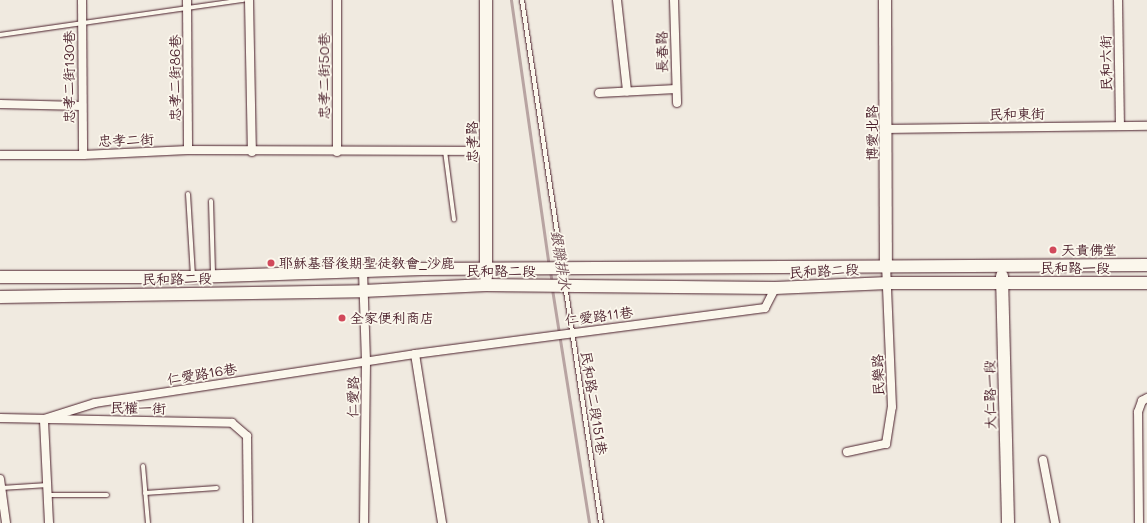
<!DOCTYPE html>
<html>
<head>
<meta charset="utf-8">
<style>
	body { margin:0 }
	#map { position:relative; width:1147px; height:523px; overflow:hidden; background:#f0eae0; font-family:Mali,"LXGW WenKai TC",sans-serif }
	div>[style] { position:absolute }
	.stream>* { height:3px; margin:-1.5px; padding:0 1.5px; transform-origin:1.5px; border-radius:1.5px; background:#b8a4a2 }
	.roads { filter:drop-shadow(0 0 1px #4a1f2b) drop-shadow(0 0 1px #4a1f2b) }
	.lane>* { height:4px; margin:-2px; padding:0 2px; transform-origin:2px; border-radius:2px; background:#fbf7ec }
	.street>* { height:8px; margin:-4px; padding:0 4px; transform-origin:4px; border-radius:4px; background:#fbf7ec }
	.secondary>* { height:12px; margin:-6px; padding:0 6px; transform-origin:6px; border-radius:6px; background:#fbf7ec }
	.dots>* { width:11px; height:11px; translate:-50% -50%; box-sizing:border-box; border:2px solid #fbf7ec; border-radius:50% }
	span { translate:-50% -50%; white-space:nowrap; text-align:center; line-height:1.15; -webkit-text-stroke:3.5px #fbf7ec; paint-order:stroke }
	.street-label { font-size:14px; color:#4a1f2b }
	.poi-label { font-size:14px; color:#4a1f2b }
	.left { translate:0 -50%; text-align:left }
	.water-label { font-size:15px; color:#704e55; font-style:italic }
</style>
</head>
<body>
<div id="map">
	<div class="stream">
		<i style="left:511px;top:0;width:269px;rotate:81.9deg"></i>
		<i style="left:550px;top:271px;width:12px;rotate:81deg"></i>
		<i style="left:552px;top:289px;width:237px;rotate:81deg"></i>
	</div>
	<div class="roads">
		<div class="lane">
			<i style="left:522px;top:0;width:529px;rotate:81.41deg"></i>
			<i style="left:0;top:35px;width:246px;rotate:-8.2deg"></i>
			<i style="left:445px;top:151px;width:69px;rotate:82.5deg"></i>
			<i style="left:188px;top:194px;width:81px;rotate:86.5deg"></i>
			<i style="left:211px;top:201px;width:73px;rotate:88.4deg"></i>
			<i style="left:143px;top:466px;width:57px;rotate:85deg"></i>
			<i style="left:1px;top:488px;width:47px;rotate:-3.7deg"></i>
			<i style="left:145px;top:493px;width:72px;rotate:-4deg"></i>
			<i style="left:50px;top:495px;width:57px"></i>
		</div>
		<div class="street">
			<i style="left:82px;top:0;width:155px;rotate:89.6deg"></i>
			<i style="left:187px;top:0;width:150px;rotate:89.6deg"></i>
			<i style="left:249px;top:0;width:152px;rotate:88.9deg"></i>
			<i style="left:617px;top:0;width:92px;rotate:83.7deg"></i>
			<i style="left:674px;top:0;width:103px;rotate:88.3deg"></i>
			<i style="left:1118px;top:0;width:125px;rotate:89.1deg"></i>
			<i style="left:599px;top:93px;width:77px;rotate:-3deg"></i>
			<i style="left:0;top:104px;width:81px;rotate:1.4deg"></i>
			<i style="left:887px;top:129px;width:260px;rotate:-0.7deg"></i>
			<i style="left:337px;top:152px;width:152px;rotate:-90deg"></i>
			<i style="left:0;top:155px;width:83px"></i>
			<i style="left:83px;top:155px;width:105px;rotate:-2.7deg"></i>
			<i style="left:188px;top:150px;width:299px;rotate:0.2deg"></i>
			<i style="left:363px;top:271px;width:91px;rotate:88.1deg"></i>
			<i style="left:366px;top:362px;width:161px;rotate:90.7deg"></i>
			<i style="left:415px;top:354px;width:171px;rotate:80.9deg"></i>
			<i style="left:0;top:418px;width:232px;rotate:1.2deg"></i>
			<i style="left:232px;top:423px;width:20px;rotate:41deg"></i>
			<i style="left:247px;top:436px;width:87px;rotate:89.3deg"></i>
			<i style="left:847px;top:452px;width:40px;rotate:-12deg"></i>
			<i style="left:886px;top:444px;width:37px;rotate:-81deg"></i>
			<i style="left:892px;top:407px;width:142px;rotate:-92.4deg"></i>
			<i style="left:1043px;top:460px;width:64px;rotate:79.2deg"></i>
			<i style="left:0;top:479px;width:44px;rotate:82.2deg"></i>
			<i style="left:49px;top:523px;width:104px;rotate:-92.8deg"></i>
			<i style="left:44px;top:419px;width:53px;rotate:-17.4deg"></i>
			<i style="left:95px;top:403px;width:324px;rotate:-8.7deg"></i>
			<i style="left:415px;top:354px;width:353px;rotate:-7.5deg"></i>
			<i style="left:765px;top:308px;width:22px;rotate:-63deg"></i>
			<i style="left:1139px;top:523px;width:111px;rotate:-90.5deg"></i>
			<i style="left:1138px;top:412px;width:12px;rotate:-70deg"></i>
			<i style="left:1142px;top:401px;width:6px;rotate:-31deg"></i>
		</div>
		<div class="secondary">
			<i style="left:885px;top:0;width:265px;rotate:89.8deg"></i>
			<i style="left:1002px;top:276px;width:247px;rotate:88.6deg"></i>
			<i style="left:0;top:277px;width:193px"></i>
			<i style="left:193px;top:277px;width:229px;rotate:-2deg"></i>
			<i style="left:422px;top:269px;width:725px;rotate:-0.32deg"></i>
			<i style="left:486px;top:277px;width:277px;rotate:-90deg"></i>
			<i style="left:0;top:297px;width:363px;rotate:-0.9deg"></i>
			<i style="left:363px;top:291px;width:123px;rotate:-2.8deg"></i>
			<i style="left:486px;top:285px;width:289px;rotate:0.6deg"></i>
			<i style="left:775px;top:288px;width:113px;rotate:-2.5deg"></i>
			<i style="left:888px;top:283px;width:259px"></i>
		</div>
	</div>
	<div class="dots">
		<i style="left:1053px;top:250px;background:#d1495b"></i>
		<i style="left:271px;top:263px;background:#d1495b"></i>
		<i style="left:342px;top:318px;background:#d1495b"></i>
	</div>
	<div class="street-label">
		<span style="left:662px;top:52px;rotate:-91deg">長春路</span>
		<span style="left:1106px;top:63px;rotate:-91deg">民和六街</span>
		<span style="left:324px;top:76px;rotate:-90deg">忠孝二街50巷</span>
		<span style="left:69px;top:77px;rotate:-90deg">忠孝二街130巷</span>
		<span style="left:175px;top:78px;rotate:-90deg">忠孝二街86巷</span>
		<span style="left:1017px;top:114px;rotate:-1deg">民和東街</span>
		<span style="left:872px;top:133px;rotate:-90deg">博愛北路</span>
		<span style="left:126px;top:140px;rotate:-2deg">忠孝二街</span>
		<span style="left:472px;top:142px;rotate:-90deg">忠孝路</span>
		<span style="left:1075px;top:268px">民和路一段</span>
		<span style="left:501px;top:271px">民和路二段</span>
		<span style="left:824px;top:271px;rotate:-3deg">民和路二段</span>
		<span style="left:177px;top:279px;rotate:-1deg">民和路二段</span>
		<span style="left:599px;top:316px;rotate:-7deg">仁愛路11巷</span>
		<span style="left:202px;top:374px;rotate:-9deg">仁愛路16巷</span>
		<span style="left:878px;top:375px;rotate:-92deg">民樂路</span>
		<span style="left:990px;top:395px;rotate:-91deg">大仁路一段</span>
		<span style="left:353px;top:397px;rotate:-89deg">仁愛路</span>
		<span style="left:594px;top:403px;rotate:81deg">民和路二段151巷</span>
		<span style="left:138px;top:408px;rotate:1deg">民權一街</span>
	</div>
	<div class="poi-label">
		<span class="left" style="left:1061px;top:250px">天貴佛堂</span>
		<span class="left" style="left:279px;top:263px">耶穌基督後期聖徒教會_沙鹿</span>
		<span class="left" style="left:350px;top:318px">全家便利商店</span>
	</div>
	<div class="water-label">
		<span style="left:561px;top:260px;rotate:81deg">銀聯排水</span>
	</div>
</div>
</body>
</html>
